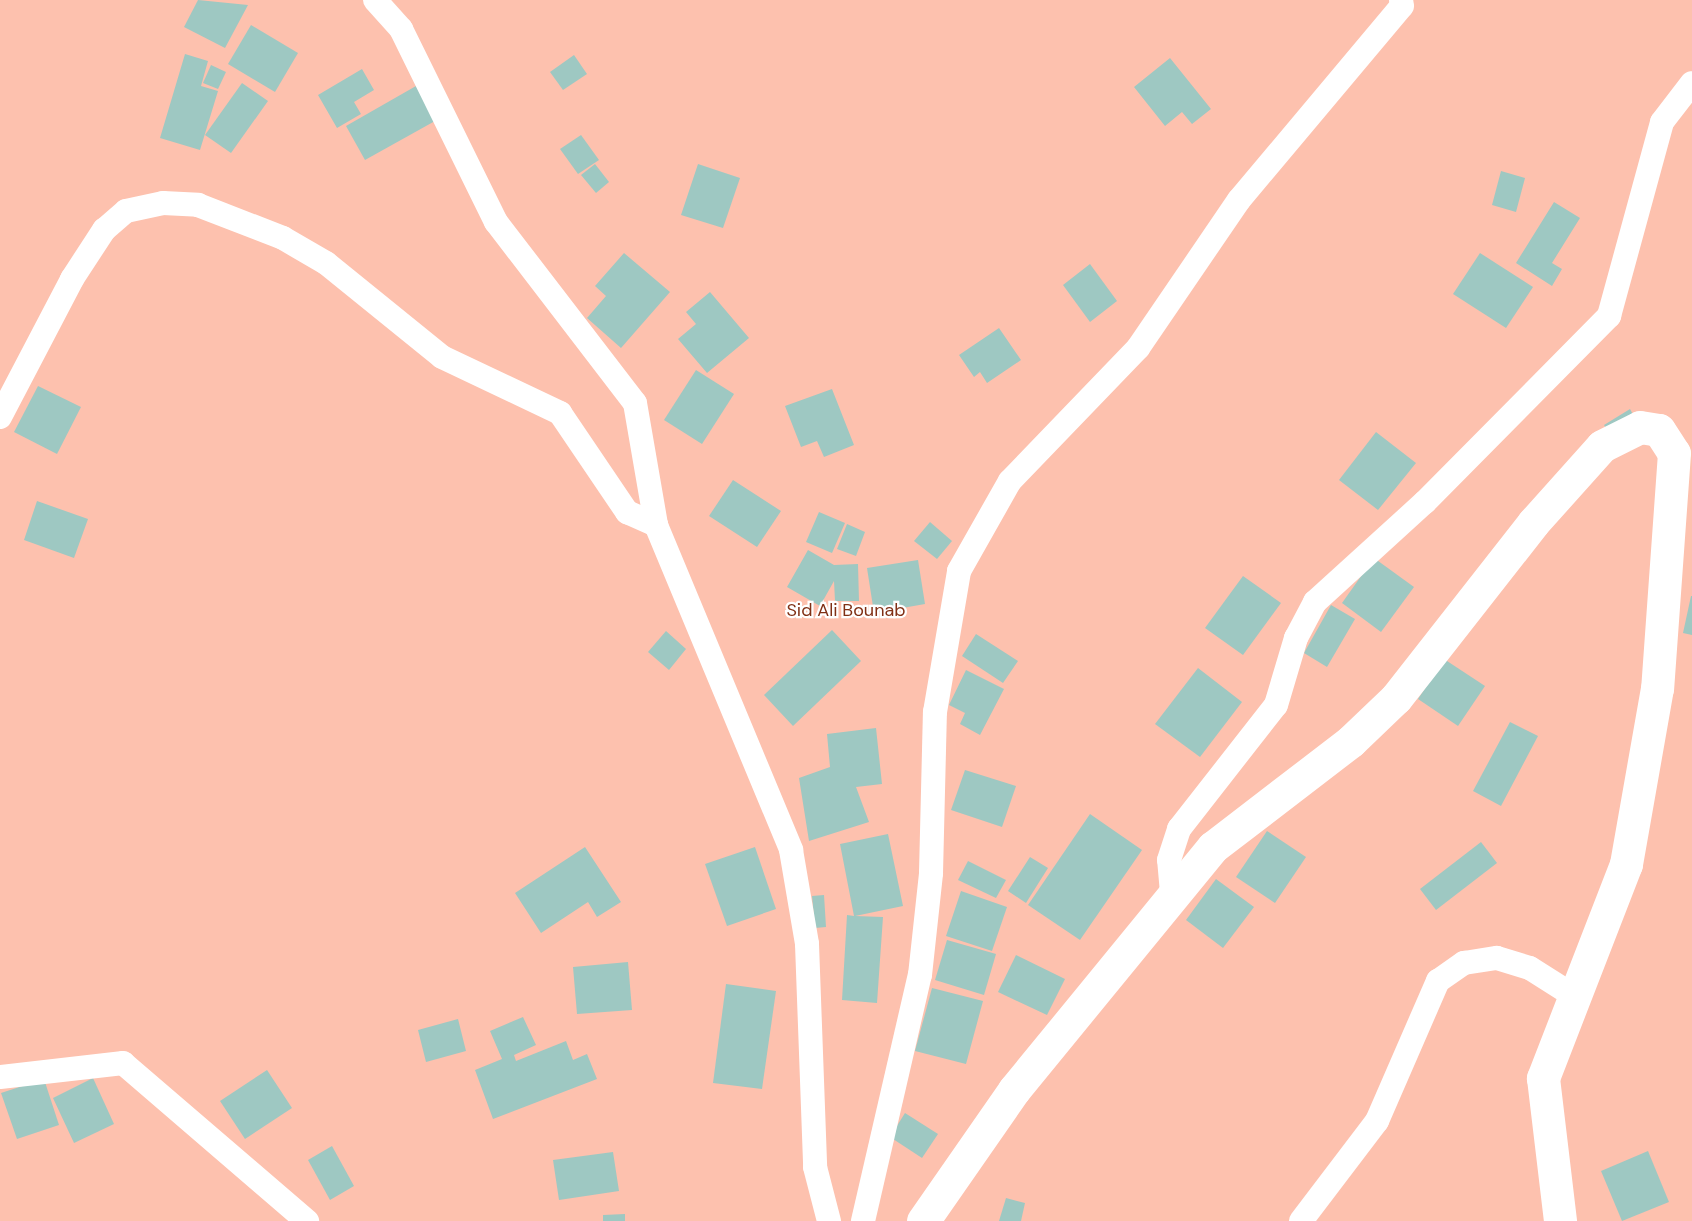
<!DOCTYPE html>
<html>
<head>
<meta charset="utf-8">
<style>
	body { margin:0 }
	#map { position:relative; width:1692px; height:1221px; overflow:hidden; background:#c6f1eb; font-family:"DM Sans",sans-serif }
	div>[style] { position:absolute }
	.green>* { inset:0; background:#fdc1ae }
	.building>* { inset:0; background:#9ec8c2 }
	.minor>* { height:24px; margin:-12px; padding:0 12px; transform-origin:12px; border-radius:12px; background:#fff }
	.secondary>* { height:33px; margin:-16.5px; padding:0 16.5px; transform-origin:16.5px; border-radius:16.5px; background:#fff }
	span { translate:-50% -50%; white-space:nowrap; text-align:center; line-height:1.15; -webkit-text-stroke:4.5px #fff; paint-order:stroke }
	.park-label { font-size:18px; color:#803015 }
</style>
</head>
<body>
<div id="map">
	<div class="green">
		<i style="clip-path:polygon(0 0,1692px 0,1692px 1221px,0 1221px)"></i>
	</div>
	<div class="building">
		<i style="clip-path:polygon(198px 0,248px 5px,225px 48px,184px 27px)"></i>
		<i style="clip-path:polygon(251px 25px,298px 53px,275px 92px,228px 64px)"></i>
		<i style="clip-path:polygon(185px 54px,208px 61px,201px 86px,218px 91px,200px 150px,160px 138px)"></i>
		<i style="clip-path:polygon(574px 55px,587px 74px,563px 90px,550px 72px)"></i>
		<i style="clip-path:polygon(1170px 58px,1211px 109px,1192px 124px,1182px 112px,1165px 126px,1134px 87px)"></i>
		<i style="clip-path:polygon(211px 65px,226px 72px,218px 89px,203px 83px)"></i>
		<i style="clip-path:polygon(362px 69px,374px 90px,354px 102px,361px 114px,337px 128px,318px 95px)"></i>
		<i style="clip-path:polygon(242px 83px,268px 101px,231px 153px,205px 135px)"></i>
		<i style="clip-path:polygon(416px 86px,435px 121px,365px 160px,346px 126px)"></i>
		<i style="clip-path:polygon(581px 135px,599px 160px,578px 174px,560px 149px)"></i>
		<i style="clip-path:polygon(595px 164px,609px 182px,596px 193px,581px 175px)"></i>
		<i style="clip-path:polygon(698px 164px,740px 178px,723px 228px,681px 215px)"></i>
		<i style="clip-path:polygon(1501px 171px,1525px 178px,1516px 212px,1492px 205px)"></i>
		<i style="clip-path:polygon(1554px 202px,1580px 218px,1552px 263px,1562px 269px,1552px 286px,1516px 263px)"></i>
		<i style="clip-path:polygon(624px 253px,670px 292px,621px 348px,587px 318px,606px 296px,595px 286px)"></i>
		<i style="clip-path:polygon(1480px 253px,1533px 287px,1506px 328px,1453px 294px)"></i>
		<i style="clip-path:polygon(1090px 264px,1117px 301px,1090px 322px,1063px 285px)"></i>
		<i style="clip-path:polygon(710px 292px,749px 338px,707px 373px,678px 339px,696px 324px,686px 312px)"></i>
		<i style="clip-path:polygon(999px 328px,1021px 360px,987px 383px,980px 372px,974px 377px,959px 355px)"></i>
		<i style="clip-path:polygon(696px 370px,734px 394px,702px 444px,664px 420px)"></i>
		<i style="clip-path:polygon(38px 386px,81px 407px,57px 454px,14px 432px)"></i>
		<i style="clip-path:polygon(832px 389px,854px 445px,824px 457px,817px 441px,801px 447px,785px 406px)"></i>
		<i style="clip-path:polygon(1630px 409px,1637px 422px,1612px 438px,1604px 425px)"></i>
		<i style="clip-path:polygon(1376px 432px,1416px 463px,1378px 510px,1339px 480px)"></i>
		<i style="clip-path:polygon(733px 480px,781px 511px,757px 547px,709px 516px)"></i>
		<i style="clip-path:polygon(37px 501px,88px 519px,74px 558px,24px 540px)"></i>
		<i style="clip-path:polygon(819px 512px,845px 523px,832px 553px,806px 542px)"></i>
		<i style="clip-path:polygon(930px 522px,952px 541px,937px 559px,914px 541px)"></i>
		<i style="clip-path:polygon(847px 524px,865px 532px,856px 556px,837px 549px)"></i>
		<i style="clip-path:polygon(808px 550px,834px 565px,858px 564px,859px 601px,835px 601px,834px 581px,820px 606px,787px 587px)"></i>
		<i style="clip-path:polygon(1374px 558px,1414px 587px,1381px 632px,1342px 603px)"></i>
		<i style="clip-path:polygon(918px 560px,925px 604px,874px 613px,867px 568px)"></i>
		<i style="clip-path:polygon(1243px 576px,1281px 603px,1243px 655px,1205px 628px)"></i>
		<i style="clip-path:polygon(1691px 596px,1692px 596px,1692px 635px,1683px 633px)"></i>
		<i style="clip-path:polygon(1331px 605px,1355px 619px,1327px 667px,1304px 653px)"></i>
		<i style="clip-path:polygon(832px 630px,861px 661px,793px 726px,764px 695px)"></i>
		<i style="clip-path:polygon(666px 631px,686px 649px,669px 670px,648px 652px)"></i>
		<i style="clip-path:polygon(976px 634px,1018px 661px,1003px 683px,962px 656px)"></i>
		<i style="clip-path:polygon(1444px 659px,1485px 686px,1458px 726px,1418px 699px)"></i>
		<i style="clip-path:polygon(1198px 668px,1242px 702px,1200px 757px,1155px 724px)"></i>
		<i style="clip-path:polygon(966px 670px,1004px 689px,980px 735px,960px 724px,965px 713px,949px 705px)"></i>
		<i style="clip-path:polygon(1510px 722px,1538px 736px,1501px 806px,1473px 791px)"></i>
		<i style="clip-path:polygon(876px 728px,882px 784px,856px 787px,869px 822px,809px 841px,799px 778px,830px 767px,827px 734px)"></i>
		<i style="clip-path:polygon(965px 770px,1016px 786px,1002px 827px,951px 810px)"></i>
		<i style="clip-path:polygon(1090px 814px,1142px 850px,1080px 940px,1028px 905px)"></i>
		<i style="clip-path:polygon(1267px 831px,1306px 857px,1275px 903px,1236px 877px)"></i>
		<i style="clip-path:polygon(888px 834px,903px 906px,855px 916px,883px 917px,877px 1003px,842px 1000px,847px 915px,854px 916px,840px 844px)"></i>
		<i style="clip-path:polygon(1481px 842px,1497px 863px,1436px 910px,1420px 889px)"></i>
		<i style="clip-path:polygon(585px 847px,621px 902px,597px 917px,588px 902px,541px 933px,515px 893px)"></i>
		<i style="clip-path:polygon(755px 847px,776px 909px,727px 926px,705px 864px)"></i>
		<i style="clip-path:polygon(1030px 857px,1048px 868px,1026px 903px,1008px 891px)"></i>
		<i style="clip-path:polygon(968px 861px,1006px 880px,996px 898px,958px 880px)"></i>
		<i style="clip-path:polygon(1216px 879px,1254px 907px,1223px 948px,1186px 920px)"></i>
		<i style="clip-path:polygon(961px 891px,1007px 907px,992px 951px,946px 936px)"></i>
		<i style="clip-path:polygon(824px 895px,826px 927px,815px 928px,812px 896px)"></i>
		<i style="clip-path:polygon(947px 940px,996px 954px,984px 995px,935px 980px)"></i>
		<i style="clip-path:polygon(1016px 955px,1065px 979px,1047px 1015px,998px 992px)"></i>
		<i style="clip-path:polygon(628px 962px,632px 1010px,577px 1014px,573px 967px)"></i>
		<i style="clip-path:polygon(726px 984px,776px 991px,762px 1089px,713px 1083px)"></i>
		<i style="clip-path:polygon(932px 988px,983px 1001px,966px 1064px,915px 1051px)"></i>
		<i style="clip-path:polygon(523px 1017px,536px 1045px,514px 1055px,516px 1061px,566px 1041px,573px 1060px,587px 1054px,597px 1079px,493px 1119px,475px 1070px,502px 1059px,490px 1031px)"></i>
		<i style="clip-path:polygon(458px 1019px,466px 1051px,426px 1062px,418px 1030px)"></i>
		<i style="clip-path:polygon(267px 1070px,292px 1108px,245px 1139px,220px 1101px)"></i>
		<i style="clip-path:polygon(93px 1078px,114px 1124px,74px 1143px,53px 1098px)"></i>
		<i style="clip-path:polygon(44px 1079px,59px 1125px,17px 1139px,1px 1093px)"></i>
		<i style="clip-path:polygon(905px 1113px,938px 1134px,922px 1158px,890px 1137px)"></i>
		<i style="clip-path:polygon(332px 1146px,354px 1186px,330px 1200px,308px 1160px)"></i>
		<i style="clip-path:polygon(1648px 1151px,1669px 1202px,1622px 1221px,1601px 1171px)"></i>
		<i style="clip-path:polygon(613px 1152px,619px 1191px,559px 1200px,553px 1160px)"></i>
		<i style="clip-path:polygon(1006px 1198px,1025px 1203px,1021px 1221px,999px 1221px)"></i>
		<i style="clip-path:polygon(625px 1214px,625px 1221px,603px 1221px,603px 1215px)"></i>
	</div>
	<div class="minor">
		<i style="left:375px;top:0;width:39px;rotate:48deg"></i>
		<i style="left:401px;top:29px;width:215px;rotate:63.8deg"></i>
		<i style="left:496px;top:222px;width:228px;rotate:52.5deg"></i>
		<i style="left:635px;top:403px;width:124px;rotate:80.2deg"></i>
		<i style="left:656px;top:525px;width:352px;rotate:67.4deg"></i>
		<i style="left:791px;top:850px;width:95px;rotate:80.3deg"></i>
		<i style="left:807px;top:944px;width:223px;rotate:87.9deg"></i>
		<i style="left:815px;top:1167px;width:56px;rotate:75.5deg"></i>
		<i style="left:0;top:417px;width:156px;rotate:-62.4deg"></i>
		<i style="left:72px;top:279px;width:59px;rotate:-56.9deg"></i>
		<i style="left:104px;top:230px;width:29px;rotate:-41deg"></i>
		<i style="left:126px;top:211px;width:38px;rotate:-12deg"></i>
		<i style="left:163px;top:203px;width:35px;rotate:3deg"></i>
		<i style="left:198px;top:205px;width:91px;rotate:21.2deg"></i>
		<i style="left:283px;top:238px;width:50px;rotate:30.2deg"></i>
		<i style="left:326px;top:263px;width:149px;rotate:39deg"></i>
		<i style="left:442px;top:357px;width:131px;rotate:25.4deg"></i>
		<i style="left:560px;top:413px;width:120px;rotate:55.9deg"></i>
		<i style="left:627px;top:512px;width:32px;rotate:24deg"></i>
		<i style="left:1172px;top:893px;width:33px;rotate:-95deg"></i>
		<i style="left:1169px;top:860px;width:33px;rotate:-72deg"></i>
		<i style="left:1179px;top:829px;width:157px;rotate:-52deg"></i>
		<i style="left:1276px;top:705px;width:70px;rotate:-73.4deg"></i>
		<i style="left:1296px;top:638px;width:41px;rotate:-62.2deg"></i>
		<i style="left:1315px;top:602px;width:149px;rotate:-42.3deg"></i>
		<i style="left:1425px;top:502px;width:262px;rotate:-45.3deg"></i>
		<i style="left:1609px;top:316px;width:201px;rotate:-74.7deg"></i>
		<i style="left:1662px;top:122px;width:49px;rotate:-52.4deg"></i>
		<i style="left:0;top:1077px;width:124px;rotate:-6.5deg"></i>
		<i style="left:123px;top:1063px;width:243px;rotate:40.7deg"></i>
		<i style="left:863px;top:1221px;width:253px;rotate:-77deg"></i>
		<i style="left:920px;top:975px;width:103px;rotate:-83.8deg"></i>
		<i style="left:931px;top:873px;width:161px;rotate:-88.6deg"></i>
		<i style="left:935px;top:712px;width:143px;rotate:-80.3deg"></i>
		<i style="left:959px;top:571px;width:103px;rotate:-60.5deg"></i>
		<i style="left:1010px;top:481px;width:185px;rotate:-46.1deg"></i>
		<i style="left:1138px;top:348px;width:179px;rotate:-55.7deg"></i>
		<i style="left:1239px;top:200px;width:253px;rotate:-50deg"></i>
		<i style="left:1402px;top:6px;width:6px;rotate:-99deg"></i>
		<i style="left:1301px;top:1221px;width:126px;rotate:-52.8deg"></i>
		<i style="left:1377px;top:1121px;width:153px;rotate:-66.5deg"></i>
		<i style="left:1438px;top:981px;width:32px;rotate:-35deg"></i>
		<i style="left:1464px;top:963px;width:33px;rotate:-9deg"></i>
		<i style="left:1497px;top:958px;width:34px;rotate:17deg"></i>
		<i style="left:1530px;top:968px;width:52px;rotate:32.5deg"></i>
	</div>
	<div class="secondary">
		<i style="left:923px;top:1221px;width:160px;rotate:-55.2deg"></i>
		<i style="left:1014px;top:1090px;width:314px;rotate:-50.7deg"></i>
		<i style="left:1213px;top:847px;width:174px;rotate:-37.5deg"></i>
		<i style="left:1351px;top:741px;width:62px;rotate:-43.7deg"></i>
		<i style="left:1396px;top:698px;width:222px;rotate:-51.9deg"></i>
		<i style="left:1533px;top:523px;width:103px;rotate:-48.1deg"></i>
		<i style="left:1602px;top:446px;width:42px;rotate:-26.6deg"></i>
		<i style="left:1640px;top:427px;width:19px;rotate:9deg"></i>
		<i style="left:1659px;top:430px;width:27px;rotate:57deg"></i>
		<i style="left:1674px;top:453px;width:236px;rotate:94.1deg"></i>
		<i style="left:1657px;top:688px;width:179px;rotate:100deg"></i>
		<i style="left:1626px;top:864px;width:230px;rotate:111.2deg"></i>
		<i style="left:1543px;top:1078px;width:144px;rotate:83.2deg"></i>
	</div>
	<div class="park-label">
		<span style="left:846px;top:610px">Sid Ali Bounab</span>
	</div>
</div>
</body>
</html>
